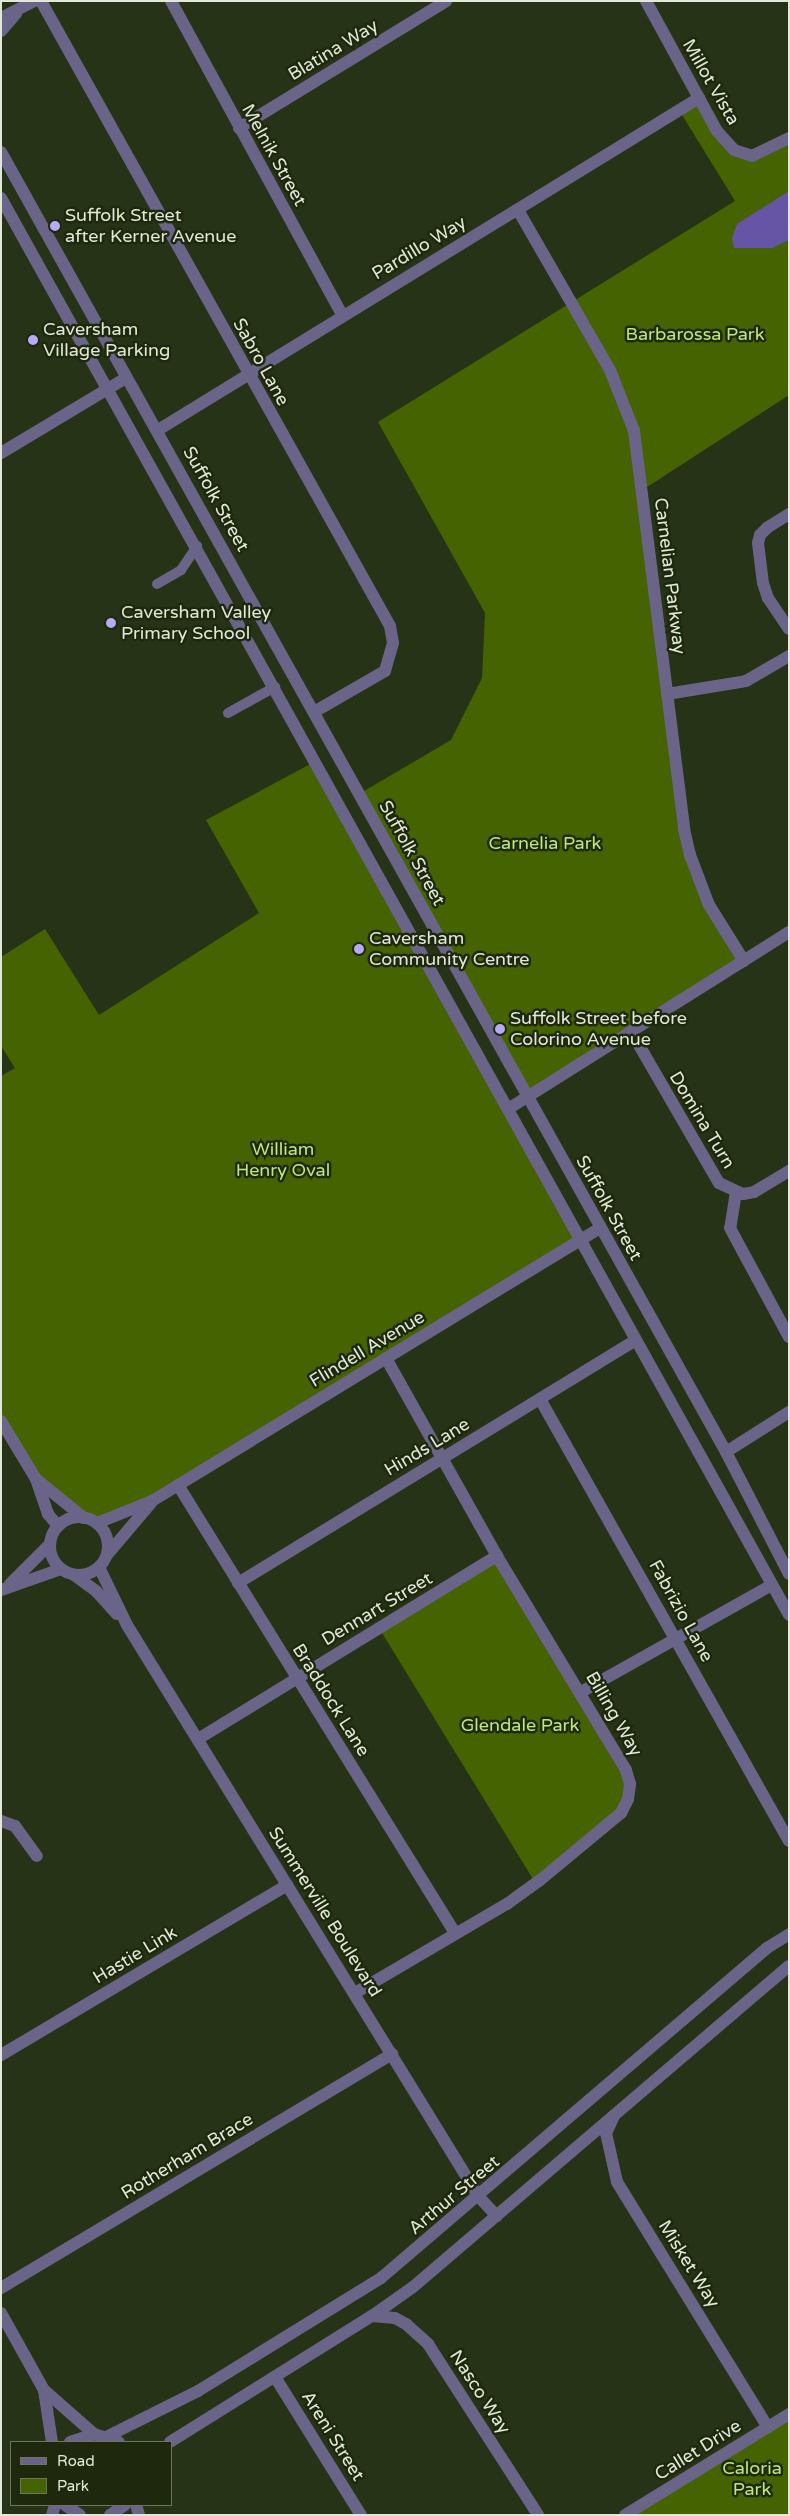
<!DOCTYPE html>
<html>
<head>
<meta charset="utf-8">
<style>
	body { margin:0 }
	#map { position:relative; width:790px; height:2516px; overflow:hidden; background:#273317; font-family:"Varela Round",sans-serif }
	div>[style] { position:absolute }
	.green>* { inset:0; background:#456301 }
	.water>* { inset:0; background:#6555a4 }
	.service>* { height:10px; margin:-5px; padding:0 5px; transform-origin:5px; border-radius:5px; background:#6a6588 }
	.minor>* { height:12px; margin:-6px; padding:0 6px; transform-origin:6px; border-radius:6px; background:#6a6588 }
	.minor>.ring { margin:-6px; padding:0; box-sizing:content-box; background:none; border:12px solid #6a6588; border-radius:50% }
	.tertiary>* { height:12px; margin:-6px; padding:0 6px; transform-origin:6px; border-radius:6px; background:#6a6588 }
	.dots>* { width:14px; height:14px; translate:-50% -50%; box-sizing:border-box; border:2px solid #1e280d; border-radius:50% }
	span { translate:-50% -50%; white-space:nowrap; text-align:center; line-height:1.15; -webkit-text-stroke:5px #1e280d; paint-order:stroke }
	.street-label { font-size:18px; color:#e1e8d8 }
	.poi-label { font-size:18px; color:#e1e8d8 }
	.left { translate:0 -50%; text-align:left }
	.park-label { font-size:18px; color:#bcea76 }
	.frame { position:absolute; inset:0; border:2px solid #e1e8d8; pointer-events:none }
	.legend { position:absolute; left:10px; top:2441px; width:162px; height:65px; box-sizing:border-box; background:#1e280d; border:1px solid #6c755e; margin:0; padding:6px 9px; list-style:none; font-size:15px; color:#e1e8d8 }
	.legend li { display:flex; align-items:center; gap:10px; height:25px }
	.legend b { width:25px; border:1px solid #6c755e }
</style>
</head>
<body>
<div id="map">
	<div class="green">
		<i style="clip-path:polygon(699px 98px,743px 155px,789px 138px,789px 395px,641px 491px,690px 855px,744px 961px,527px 1097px,359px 794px,451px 740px,482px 678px,485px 613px,378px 422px,735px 201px,679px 110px)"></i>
		<i style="clip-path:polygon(316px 761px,580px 1240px,152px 1501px,97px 1523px,84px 1518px,36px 1479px,1px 1421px,1px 1076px,15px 1068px,1px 1046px,1px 957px,45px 929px,99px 1015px,259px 913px,206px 820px)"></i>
		<i style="clip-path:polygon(497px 1556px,626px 1770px,628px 1799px,536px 1884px,379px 1628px)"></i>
		<i style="clip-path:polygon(789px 2416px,789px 2515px,626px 2515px)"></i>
	</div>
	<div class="water">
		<i style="clip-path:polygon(789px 191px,789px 240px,772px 248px,734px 248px,732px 238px,737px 224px)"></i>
	</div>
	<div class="service">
		<i style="left:157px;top:584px;width:28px;rotate:-30deg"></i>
		<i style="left:181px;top:570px;width:29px;rotate:-56deg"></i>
		<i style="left:228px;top:713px;width:54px;rotate:-29deg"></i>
	</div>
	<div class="minor">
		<i style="left:41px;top:1px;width:716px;rotate:60.82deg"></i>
		<i style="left:390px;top:626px;width:17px;rotate:80deg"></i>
		<i style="left:393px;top:643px;width:29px;rotate:106deg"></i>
		<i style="left:385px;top:671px;width:82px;rotate:150deg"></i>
		<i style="left:171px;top:1px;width:357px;rotate:61.4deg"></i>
		<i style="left:646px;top:1px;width:148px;rotate:61.4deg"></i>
		<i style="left:717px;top:131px;width:25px;rotate:48deg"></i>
		<i style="left:734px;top:150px;width:19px;rotate:18deg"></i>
		<i style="left:752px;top:156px;width:41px;rotate:-25.9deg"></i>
		<i style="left:1px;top:18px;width:37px;rotate:-27deg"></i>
		<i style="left:1px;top:31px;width:23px;rotate:-49deg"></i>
		<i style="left:239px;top:128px;width:243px;rotate:-31.5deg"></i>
		<i style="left:518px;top:210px;width:185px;rotate:60.1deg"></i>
		<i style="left:610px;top:370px;width:66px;rotate:68.5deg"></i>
		<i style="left:634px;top:431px;width:401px;rotate:82.8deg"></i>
		<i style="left:684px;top:829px;width:27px;rotate:77deg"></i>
		<i style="left:690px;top:855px;width:53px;rotate:69.2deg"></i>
		<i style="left:709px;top:905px;width:66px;rotate:58deg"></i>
		<i style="left:158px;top:430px;width:635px;rotate:-31.54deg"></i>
		<i style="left:1px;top:453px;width:146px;rotate:-31deg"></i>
		<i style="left:789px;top:514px;width:26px;rotate:148deg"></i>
		<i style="left:767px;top:528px;width:10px;rotate:135deg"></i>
		<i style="left:760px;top:535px;width:8px;rotate:104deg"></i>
		<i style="left:758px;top:543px;width:40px;rotate:82.9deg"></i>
		<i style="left:763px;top:583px;width:16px;rotate:72deg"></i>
		<i style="left:768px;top:598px;width:37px;rotate:56deg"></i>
		<i style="left:667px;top:694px;width:80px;rotate:-9.3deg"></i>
		<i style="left:746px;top:681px;width:50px;rotate:-30.2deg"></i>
		<i style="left:632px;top:1033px;width:173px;rotate:59.9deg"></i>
		<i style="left:719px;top:1183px;width:26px;rotate:25deg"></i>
		<i style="left:743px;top:1194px;width:11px;rotate:-10deg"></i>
		<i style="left:754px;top:1192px;width:41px;rotate:-31deg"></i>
		<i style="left:508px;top:1109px;width:332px;rotate:-32.2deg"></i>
		<i style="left:736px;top:1192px;width:36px;rotate:99deg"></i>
		<i style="left:730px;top:1228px;width:124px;rotate:61.6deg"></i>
		<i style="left:540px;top:1399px;width:507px;rotate:60.61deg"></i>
		<i style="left:1px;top:1421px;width:68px;rotate:58.9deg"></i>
		<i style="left:36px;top:1479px;width:37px;rotate:71deg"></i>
		<i style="left:48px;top:1514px;width:16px;rotate:50deg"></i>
		<i style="left:726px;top:1452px;width:75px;rotate:-32.4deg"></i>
		<i style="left:36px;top:1479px;width:62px;rotate:39.1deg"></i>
		<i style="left:178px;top:1485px;width:527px;rotate:58.27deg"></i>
		<i class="ring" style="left:50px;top:1517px;width:46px;height:46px"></i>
		<i style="left:97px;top:1523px;width:59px;rotate:-21.8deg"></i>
		<i style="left:152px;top:1501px;width:525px;rotate:-31.36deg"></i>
		<i style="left:107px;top:1555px;width:68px;rotate:-49.8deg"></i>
		<i style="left:99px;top:1567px;width:64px;rotate:64.2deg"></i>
		<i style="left:127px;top:1625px;width:672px;rotate:58.39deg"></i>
		<i style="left:479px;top:2197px;width:26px;rotate:47deg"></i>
		<i style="left:74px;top:1575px;width:27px;rotate:36deg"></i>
		<i style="left:96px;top:1591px;width:31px;rotate:48deg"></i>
		<i style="left:238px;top:1583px;width:465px;rotate:-31.4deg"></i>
		<i style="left:10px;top:1584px;width:57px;rotate:-45deg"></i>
		<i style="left:1px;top:1590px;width:64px;rotate:-19.3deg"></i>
		<i style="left:581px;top:1692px;width:219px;rotate:-29.3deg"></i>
		<i style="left:198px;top:1739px;width:351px;rotate:-31.5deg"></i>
		<i style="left:1px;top:1821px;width:15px;rotate:20deg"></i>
		<i style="left:15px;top:1826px;width:37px;rotate:54deg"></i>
		<i style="left:355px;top:1993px;width:176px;rotate:-30.4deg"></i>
		<i style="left:507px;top:1904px;width:39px;rotate:-36deg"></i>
		<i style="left:539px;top:1881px;width:107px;rotate:-39.7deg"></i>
		<i style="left:621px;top:1813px;width:16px;rotate:-63deg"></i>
		<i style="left:628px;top:1799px;width:15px;rotate:-82deg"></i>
		<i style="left:630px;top:1784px;width:15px;rotate:-106deg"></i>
		<i style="left:626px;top:1770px;width:250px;rotate:-121.1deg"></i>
		<i style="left:497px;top:1556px;width:227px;rotate:-119.3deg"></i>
		<i style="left:1px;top:2055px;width:333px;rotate:-30.7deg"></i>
		<i style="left:614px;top:2116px;width:19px;rotate:115deg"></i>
		<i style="left:606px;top:2133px;width:50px;rotate:77.3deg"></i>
		<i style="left:617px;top:2182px;width:288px;rotate:58.4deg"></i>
		<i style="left:1px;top:2288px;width:456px;rotate:-30.9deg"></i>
		<i style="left:1px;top:2313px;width:88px;rotate:60.8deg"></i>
		<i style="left:44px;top:2390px;width:53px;rotate:81.3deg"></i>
		<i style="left:372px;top:2316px;width:23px;rotate:5deg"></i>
		<i style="left:395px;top:2318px;width:13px;rotate:29deg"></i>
		<i style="left:406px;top:2324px;width:30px;rotate:42deg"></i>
		<i style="left:428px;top:2344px;width:203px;rotate:57.2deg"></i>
		<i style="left:275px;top:2377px;width:163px;rotate:58.1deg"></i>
		<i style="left:44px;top:2390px;width:67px;rotate:41.3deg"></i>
		<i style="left:136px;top:2505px;width:10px;rotate:73deg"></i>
		<i style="left:625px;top:2515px;width:193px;rotate:-31.6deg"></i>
	</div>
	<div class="tertiary">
		<i style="left:1px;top:152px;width:1488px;rotate:60.85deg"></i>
		<i style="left:726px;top:1452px;width:137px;rotate:62.7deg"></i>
		<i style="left:1px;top:198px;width:1621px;rotate:60.92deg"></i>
		<i style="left:108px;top:2436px;width:101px;rotate:-26.6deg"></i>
		<i style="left:198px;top:2391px;width:215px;rotate:-31.7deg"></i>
		<i style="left:381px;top:2278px;width:508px;rotate:-40.53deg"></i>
		<i style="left:767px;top:1948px;width:26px;rotate:-32deg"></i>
		<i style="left:70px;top:2442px;width:25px;rotate:-18deg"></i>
		<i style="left:94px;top:2434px;width:26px;rotate:18deg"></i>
		<i style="left:170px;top:2442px;width:238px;rotate:-32deg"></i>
		<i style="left:372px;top:2316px;width:50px;rotate:-35.3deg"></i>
		<i style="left:413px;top:2287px;width:494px;rotate:-40.5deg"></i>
		<i style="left:65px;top:2505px;width:18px;rotate:34deg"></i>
		<i style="left:52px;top:2515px;width:10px;rotate:-73deg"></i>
		<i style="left:110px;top:2515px;width:18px;rotate:-34deg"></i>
	</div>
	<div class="dots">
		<i style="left:55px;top:226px;background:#b7abf8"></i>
		<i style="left:33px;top:340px;background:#b7abf8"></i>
		<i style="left:111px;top:623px;background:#b7abf8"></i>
		<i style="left:359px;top:949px;background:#b7abf8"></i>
		<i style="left:500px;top:1029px;background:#b7abf8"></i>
	</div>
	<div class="street-label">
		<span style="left:333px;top:50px;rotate:-31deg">Blatina Way</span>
		<span style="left:711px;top:82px;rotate:60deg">Millot Vista</span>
		<span style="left:274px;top:155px;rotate:61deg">Melnik Street</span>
		<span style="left:419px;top:248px;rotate:-31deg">Pardillo Way</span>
		<span style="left:261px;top:362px;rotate:61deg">Sabro Lane</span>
		<span style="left:216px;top:499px;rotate:61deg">Suffolk Street</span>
		<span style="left:670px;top:576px;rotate:83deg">Carnelian Parkway</span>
		<span style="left:412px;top:853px;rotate:61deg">Suffolk Street</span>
		<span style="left:702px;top:1120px;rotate:59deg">Domina Turn</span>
		<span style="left:609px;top:1208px;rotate:61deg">Suffolk Street</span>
		<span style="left:367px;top:1349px;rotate:-31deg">Flindell Avenue</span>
		<span style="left:427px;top:1447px;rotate:-31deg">Hinds Lane</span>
		<span style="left:377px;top:1609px;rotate:-31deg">Dennart Street</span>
		<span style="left:681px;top:1611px;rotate:61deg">Fabrizio Lane</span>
		<span style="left:331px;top:1700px;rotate:58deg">Braddock Lane</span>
		<span style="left:614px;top:1714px;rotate:60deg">Billing Way</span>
		<span style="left:325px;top:1912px;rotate:58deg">Summerville Boulevard</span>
		<span style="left:135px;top:1955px;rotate:-31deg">Hastie Link</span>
		<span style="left:187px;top:2156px;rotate:-31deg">Rotherham Brace</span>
		<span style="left:454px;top:2195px;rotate:-40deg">Arthur Street</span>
		<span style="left:689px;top:2264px;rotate:58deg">Misket Way</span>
		<span style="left:480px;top:2392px;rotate:57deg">Nasco Way</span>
		<span style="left:333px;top:2436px;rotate:58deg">Areni Street</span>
		<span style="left:698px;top:2450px;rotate:-32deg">Callet Drive</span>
	</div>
	<div class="poi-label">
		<span class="left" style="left:65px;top:226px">Suffolk Street<br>after Kerner Avenue</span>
		<span class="left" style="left:43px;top:340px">Caversham<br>Village Parking</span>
		<span class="left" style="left:121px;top:623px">Caversham Valley<br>Primary School</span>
		<span class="left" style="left:369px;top:949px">Caversham<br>Community Centre</span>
		<span class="left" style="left:510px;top:1029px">Suffolk Street before<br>Colorino Avenue</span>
	</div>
	<div class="park-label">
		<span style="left:695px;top:334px">Barbarossa Park</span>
		<span style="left:545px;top:843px">Carnelia Park</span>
		<span style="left:283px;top:1160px">William<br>Henry Oval</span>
		<span style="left:520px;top:1725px">Glendale Park</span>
		<span style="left:752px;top:2479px">Caloria<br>Park</span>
	</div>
	<div class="frame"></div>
	<ul class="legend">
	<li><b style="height:6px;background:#6a6588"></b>Road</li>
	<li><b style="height:14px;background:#456301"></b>Park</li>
	</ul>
</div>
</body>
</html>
